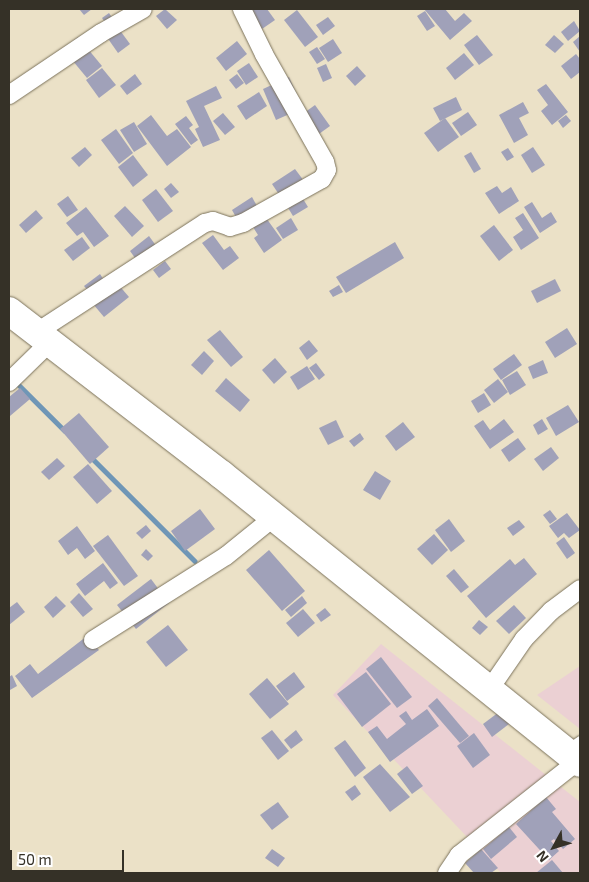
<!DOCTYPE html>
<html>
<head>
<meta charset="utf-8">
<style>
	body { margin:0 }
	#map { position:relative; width:589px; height:882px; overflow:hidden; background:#ebe1c7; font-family:"Exo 2",sans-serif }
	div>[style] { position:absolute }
	.industrial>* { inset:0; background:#ebd0d3 }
	.stream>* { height:4.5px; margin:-2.25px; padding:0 2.25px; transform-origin:2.25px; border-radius:2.25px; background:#6f96b6 }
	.building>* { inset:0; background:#a0a1b9 }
	.roads { filter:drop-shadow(0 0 1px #7c735c) drop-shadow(0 0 1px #7c735c) }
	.lane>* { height:9px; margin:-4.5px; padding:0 4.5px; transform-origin:4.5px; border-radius:4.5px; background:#fff }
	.street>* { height:18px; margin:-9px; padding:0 9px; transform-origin:9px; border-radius:9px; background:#fff }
	.primary>* { height:28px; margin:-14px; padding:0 14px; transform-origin:14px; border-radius:14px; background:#fff }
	span { translate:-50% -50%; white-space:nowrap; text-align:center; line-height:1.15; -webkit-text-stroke:4px #fff; paint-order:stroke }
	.frame { position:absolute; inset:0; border:10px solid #353127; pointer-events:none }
	.north { position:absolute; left:529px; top:822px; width:50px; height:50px; -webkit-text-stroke:4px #fff; paint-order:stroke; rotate:231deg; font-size:14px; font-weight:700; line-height:20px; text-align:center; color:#353127 }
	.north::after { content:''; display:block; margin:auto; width:18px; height:22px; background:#353127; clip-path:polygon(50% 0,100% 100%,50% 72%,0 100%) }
	.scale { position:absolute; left:10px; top:850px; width:114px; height:22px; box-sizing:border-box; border:2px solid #353127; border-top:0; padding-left:6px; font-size:15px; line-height:18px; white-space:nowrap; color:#353127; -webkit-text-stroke:4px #fff; paint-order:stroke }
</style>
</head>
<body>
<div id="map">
	<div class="industrial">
		<i style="clip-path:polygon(381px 644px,580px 802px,580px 873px,501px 873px,333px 695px)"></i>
		<i style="clip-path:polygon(580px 666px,580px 729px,537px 695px)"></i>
	</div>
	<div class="stream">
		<i style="left:16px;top:382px;width:69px;rotate:45deg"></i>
		<i style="left:90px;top:456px;width:148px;rotate:45deg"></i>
	</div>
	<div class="building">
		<i style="clip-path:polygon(79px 9px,92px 9px,84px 15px)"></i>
		<i style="clip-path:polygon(165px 9px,177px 20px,167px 29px,156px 16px)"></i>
		<i style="clip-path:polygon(249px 9px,267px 9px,275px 20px,262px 29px)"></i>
		<i style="clip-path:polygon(424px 9px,445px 9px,455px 21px,464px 13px,472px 21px,450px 40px)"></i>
		<i style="clip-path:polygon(297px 10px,318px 37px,305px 47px,284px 20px)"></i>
		<i style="clip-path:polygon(425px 11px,435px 26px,427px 31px,417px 16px)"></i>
		<i style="clip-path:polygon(109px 13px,116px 23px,109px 28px,102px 18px)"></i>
		<i style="clip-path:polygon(328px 17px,335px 26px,323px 35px,316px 25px)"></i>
		<i style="clip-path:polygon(574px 21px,580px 31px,568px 41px,561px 32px)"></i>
		<i style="clip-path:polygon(116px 25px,130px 44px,118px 53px,104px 33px)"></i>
		<i style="clip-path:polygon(477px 35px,493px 55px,479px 65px,464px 45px)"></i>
		<i style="clip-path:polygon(554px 35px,564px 44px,555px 53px,545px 45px)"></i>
		<i style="clip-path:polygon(580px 36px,580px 52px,573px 42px)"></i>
		<i style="clip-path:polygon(78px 37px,102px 66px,87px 78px,63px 49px)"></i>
		<i style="clip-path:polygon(333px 39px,342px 53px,328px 62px,319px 48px)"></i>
		<i style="clip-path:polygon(237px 41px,247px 54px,226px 71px,216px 58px)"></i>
		<i style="clip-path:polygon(317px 47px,325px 59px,317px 64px,309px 52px)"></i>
		<i style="clip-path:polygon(464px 53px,474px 65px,455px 80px,446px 68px)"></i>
		<i style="clip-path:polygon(576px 54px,580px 59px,580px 72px,571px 79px,561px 66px)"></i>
		<i style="clip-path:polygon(249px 63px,258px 77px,246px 85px,237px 71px)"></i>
		<i style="clip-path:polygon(326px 64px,332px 78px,323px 82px,317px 68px)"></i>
		<i style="clip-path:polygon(357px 66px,366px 76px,355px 86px,346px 76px)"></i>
		<i style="clip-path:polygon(102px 68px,116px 85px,99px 98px,86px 80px)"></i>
		<i style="clip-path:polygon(135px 74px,142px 84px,127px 95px,120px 86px)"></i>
		<i style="clip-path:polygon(237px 74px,244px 83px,236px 89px,229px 80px)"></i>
		<i style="clip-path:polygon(289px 77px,303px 108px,276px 120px,263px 89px)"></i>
		<i style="clip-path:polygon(546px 84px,568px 112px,552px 125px,541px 111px,548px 105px,537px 90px)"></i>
		<i style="clip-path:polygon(216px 86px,222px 98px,204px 106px,220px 140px,203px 147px,195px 129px,199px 127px,186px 101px)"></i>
		<i style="clip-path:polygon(259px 92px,267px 106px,246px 120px,237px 106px)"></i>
		<i style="clip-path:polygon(456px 97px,462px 110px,440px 121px,433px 108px)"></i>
		<i style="clip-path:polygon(523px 102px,529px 113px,519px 118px,528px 135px,514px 143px,499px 115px)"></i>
		<i style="clip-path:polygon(315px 105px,330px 126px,312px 139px,297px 118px)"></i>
		<i style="clip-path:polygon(468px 112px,477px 125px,461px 136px,452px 123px)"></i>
		<i style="clip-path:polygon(223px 113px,235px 127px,225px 135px,213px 121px)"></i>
		<i style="clip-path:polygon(151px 115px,167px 136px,177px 129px,191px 147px,167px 166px,137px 126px)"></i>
		<i style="clip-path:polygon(566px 115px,571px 121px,563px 128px,558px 121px)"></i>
		<i style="clip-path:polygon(186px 116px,193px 125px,189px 128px,198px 140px,191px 145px,175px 124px)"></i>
		<i style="clip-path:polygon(445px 118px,459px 137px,438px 152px,424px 133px)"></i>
		<i style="clip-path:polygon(134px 122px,147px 144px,134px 152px,120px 130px)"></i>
		<i style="clip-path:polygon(116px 129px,133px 153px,119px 164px,101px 140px)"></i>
		<i style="clip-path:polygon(85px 147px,92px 155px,79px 167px,71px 158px)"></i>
		<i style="clip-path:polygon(533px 147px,545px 165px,532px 173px,521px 155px)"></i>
		<i style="clip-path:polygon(508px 148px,514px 157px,507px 161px,501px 152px)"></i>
		<i style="clip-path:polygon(471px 152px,481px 169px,474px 173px,464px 156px)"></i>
		<i style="clip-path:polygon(133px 155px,148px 175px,133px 187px,118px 167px)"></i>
		<i style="clip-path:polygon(295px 169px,304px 181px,280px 196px,272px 184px)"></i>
		<i style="clip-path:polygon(171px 183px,179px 192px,171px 198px,164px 189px)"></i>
		<i style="clip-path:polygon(497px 186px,502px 193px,511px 187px,519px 201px,499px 214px,485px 193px)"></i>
		<i style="clip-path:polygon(156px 189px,173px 211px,158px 222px,142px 200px)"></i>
		<i style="clip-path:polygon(297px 189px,308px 207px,293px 216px,282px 198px)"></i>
		<i style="clip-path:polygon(68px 196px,78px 210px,67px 217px,57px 204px)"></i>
		<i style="clip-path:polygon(252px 197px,257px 206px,237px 219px,232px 210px)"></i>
		<i style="clip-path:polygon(532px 202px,542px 218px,551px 212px,557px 222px,540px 233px,524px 207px)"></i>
		<i style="clip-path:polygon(125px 206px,144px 226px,132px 237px,114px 216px)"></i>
		<i style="clip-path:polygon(86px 207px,109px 236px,94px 247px,83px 232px,77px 236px,66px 223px)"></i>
		<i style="clip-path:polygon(36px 210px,43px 218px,26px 233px,19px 225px)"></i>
		<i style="clip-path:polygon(523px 213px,539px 238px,521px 250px,513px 237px,523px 230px,515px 218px)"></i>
		<i style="clip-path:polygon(264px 215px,282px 240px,264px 253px,254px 238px,258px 235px,251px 224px)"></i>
		<i style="clip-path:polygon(291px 218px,298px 230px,283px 239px,276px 228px)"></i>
		<i style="clip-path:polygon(494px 225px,513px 250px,499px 261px,480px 236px)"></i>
		<i style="clip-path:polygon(213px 235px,224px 250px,230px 246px,239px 258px,223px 270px,202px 243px)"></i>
		<i style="clip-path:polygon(149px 236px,157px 247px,143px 269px,130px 251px)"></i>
		<i style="clip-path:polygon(82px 237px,90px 248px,73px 261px,64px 250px)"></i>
		<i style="clip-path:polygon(395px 242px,404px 258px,346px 293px,336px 277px)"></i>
		<i style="clip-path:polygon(165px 261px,171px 269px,159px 278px,153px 270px)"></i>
		<i style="clip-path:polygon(100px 274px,104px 280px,89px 292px,84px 286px)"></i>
		<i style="clip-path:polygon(555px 279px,561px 291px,537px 303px,531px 291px)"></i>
		<i style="clip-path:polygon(117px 283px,129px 297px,104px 317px,93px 304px)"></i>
		<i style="clip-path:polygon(339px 285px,343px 292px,333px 297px,329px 291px)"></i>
		<i style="clip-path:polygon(567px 328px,577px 344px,555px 358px,545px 342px)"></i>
		<i style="clip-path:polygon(220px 330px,243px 357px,231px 367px,207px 340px)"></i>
		<i style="clip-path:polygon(309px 340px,318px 351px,307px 360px,299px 348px)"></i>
		<i style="clip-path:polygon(204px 351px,214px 361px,202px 375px,191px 365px)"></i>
		<i style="clip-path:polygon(514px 354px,522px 365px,501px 380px,493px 369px)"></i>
		<i style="clip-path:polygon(275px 358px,287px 372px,274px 384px,262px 370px)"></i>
		<i style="clip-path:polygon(543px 360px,548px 373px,533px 379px,528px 367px)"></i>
		<i style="clip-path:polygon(316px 363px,325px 375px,319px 380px,309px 368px)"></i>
		<i style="clip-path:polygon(307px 366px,315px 379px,298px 390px,290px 377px)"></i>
		<i style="clip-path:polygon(517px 371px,526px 385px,510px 395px,502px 380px)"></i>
		<i style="clip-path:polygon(226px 378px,250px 400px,240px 412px,215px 391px)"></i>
		<i style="clip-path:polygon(498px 379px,508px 392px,494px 403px,484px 390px)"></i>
		<i style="clip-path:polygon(20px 388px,30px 399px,10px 416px,9px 397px)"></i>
		<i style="clip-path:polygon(484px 393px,491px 405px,478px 413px,471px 401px)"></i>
		<i style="clip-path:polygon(568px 405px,579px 422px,556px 436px,546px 418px)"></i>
		<i style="clip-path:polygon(79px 413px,109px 447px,90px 464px,60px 429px)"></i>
		<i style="clip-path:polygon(504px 419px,514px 432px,490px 449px,474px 426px,483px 420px,490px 430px)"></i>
		<i style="clip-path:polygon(542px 419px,548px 429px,538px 435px,533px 425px)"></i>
		<i style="clip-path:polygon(336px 420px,344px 437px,328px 445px,319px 428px)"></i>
		<i style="clip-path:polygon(403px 422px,415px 437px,396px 451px,385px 436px)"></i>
		<i style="clip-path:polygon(360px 433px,364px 439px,354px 447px,349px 441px)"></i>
		<i style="clip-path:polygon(518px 438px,526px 449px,509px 462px,501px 450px)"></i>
		<i style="clip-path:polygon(551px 447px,559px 458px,543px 471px,534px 459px)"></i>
		<i style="clip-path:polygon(57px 458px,65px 466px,49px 480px,41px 472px)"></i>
		<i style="clip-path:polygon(88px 464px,112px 491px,97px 504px,73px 477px)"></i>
		<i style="clip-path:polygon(375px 471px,391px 481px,380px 500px,363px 490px)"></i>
		<i style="clip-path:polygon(200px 509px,215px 529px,185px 551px,171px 531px)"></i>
		<i style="clip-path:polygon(550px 510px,557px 519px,550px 524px,543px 515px)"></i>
		<i style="clip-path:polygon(567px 513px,580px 530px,569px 538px,564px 533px,558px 538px,549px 526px)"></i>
		<i style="clip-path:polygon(449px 519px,465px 541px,451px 552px,435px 530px)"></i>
		<i style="clip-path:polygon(519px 520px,525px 527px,513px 536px,507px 528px)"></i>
		<i style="clip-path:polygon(146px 525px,151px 531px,142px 539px,136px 533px)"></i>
		<i style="clip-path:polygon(77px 526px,95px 551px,85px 559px,77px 548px,68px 555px,58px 541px)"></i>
		<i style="clip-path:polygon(434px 534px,448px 550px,432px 565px,417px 549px)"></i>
		<i style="clip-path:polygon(108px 535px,138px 576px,124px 586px,93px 546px)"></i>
		<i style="clip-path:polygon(564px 537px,575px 553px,567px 559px,556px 543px)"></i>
		<i style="clip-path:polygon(146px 549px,153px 556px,148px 561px,141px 555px)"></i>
		<i style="clip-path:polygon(269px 550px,305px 591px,282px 611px,246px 570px)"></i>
		<i style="clip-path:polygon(524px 558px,537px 574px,486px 618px,467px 596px,510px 559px,515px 565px)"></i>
		<i style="clip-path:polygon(103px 563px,118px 583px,110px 589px,104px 581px,85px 596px,76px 584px)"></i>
		<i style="clip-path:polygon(454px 569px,469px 587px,461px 593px,446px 576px)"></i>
		<i style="clip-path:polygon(151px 579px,169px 603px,136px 629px,117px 605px)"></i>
		<i style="clip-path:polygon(79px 593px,93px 609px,83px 617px,70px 602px)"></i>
		<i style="clip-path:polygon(56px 596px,66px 606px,53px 618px,44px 607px)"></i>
		<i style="clip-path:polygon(302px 596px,307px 603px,291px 617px,285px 610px)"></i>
		<i style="clip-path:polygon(17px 602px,25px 612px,9px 625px,9px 608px)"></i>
		<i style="clip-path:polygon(514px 605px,526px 618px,509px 634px,496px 621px)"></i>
		<i style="clip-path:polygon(325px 608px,331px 615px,321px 622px,316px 615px)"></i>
		<i style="clip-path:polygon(303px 609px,315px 623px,298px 637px,286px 623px)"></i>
		<i style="clip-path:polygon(479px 620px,488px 627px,480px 635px,472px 628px)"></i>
		<i style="clip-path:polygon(168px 625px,188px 650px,166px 667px,146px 642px)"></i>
		<i style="clip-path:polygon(87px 636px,99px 650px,32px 698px,15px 676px,30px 664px,38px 674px)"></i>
		<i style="clip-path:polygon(381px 657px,412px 697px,397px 708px,366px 669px)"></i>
		<i style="clip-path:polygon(294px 672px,305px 687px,287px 701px,276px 686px)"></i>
		<i style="clip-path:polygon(366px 672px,391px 704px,362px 727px,337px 694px)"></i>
		<i style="clip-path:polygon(12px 675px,17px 686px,10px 690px,9px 677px)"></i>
		<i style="clip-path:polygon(267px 678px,289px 704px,270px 719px,249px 694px)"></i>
		<i style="clip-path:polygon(437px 698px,469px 736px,460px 743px,428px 706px)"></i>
		<i style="clip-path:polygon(427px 709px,439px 726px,390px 762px,368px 732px,377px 726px,387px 739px,406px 724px,399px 716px,406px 711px,412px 720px)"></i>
		<i style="clip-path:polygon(503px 709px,513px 721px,492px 737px,483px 724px)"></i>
		<i style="clip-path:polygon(272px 730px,289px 751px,278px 760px,261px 738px)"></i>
		<i style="clip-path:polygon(296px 730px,303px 740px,291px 749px,284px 740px)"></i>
		<i style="clip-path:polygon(474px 733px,490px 755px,473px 768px,457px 746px)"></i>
		<i style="clip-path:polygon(345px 740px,366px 768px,355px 777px,334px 748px)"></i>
		<i style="clip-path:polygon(380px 764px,410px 797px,390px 812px,363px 777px)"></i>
		<i style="clip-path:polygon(407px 766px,423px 786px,412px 794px,397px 774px)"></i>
		<i style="clip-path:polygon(355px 785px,361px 794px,352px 801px,345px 792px)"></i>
		<i style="clip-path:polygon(546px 797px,556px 809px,552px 812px,575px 839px,563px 849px,554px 839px,551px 841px,559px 851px,549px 860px,516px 824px)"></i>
		<i style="clip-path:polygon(278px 802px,289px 817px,272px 830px,260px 815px)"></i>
		<i style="clip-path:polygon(509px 827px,517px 837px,491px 859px,483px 849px)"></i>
		<i style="clip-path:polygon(272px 849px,285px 858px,278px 867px,265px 858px)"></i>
		<i style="clip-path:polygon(481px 849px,498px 868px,491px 873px,474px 873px,465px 863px)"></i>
		<i style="clip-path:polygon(552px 860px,563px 873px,536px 873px)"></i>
	</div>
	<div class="roads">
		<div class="lane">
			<i style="left:567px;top:749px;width:16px;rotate:-35deg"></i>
		</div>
		<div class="street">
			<i style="left:9px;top:95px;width:111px;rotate:-34deg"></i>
			<i style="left:101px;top:33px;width:48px;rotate:-29.7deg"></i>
			<i style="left:37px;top:332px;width:200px;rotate:-33deg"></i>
			<i style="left:205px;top:223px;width:8px;rotate:-14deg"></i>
			<i style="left:213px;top:221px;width:18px;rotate:19deg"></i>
			<i style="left:230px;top:227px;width:14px;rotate:-17deg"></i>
			<i style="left:243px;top:223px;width:90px;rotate:-29.1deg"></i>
			<i style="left:322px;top:179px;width:10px;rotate:-61deg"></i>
			<i style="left:327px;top:170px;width:8px;rotate:-104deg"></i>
			<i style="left:325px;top:162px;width:124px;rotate:-119.5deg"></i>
			<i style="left:264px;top:54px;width:50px;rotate:-116.1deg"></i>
			<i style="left:9px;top:382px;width:57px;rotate:-44.3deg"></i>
			<i style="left:93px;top:640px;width:157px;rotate:-32.3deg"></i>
			<i style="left:226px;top:556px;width:62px;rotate:-39.1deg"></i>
			<i style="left:489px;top:690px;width:62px;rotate:-55.5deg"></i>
			<i style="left:524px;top:639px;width:39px;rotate:-46deg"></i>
			<i style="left:551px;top:611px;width:36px;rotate:-37deg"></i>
			<i style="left:447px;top:873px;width:22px;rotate:-56deg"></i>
			<i style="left:459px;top:855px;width:152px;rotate:-38.3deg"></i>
		</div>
		<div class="primary">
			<i style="left:9px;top:311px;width:269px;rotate:37.6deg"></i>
			<i style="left:222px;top:475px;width:459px;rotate:38.8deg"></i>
		</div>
	</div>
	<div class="frame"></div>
	<div class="north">N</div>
	<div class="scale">50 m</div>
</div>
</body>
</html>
